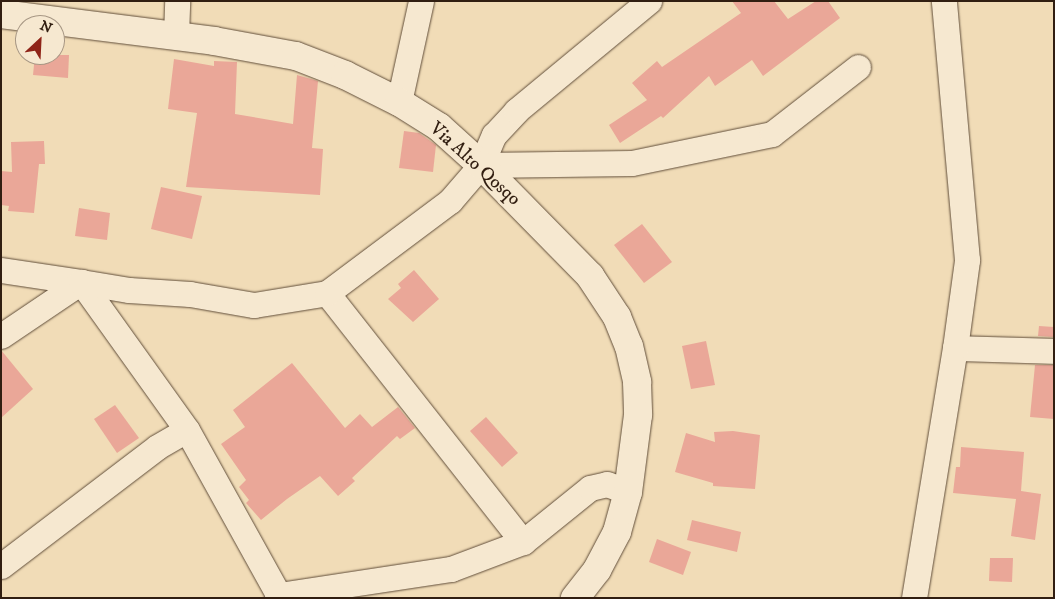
<!DOCTYPE html>
<html>
<head>
<meta charset="utf-8">
<style>
	body { margin:0 }
	#map { position:relative; width:1055px; height:599px; overflow:hidden; background:#f1dcb7; font-family:"IM FELL DW Pica",serif }
	div>[style] { position:absolute }
	.building>* { inset:0; background:#eaa798 }
	.roads { filter:drop-shadow(0 0 1px #614e3a) drop-shadow(0 0 1px #614e3a) }
	.street>* { height:25px; margin:-12.5px; padding:0 12.5px; transform-origin:12.5px; border-radius:12.5px; background:#f6e8d0 }
	.secondary>* { height:28px; margin:-14px; padding:0 14px; transform-origin:14px; border-radius:14px; background:#f6e8d0 }
	span { translate:-50% -50%; white-space:nowrap; text-align:center; line-height:1.15; -webkit-text-stroke:5px #f6e8d0; paint-order:stroke }
	.street-label { font-size:19px; color:#311e11 }
	.frame { position:absolute; inset:0; border:2px solid #311e11; pointer-events:none }
	.north { position:absolute; left:15px; top:15px; width:50px; height:50px; box-sizing:border-box; background:#f6e8d0; border:1px solid #a79784; border-radius:50%; rotate:25deg; font-size:14px; font-weight:700; line-height:20px; text-align:center; color:#311e11 }
	.north::after { content:''; display:block; margin:auto; width:18px; height:22px; background:#8f2418; clip-path:polygon(50% 0,100% 100%,50% 72%,0 100%) }
</style>
</head>
<body>
<div id="map">
	<div class="building">
		<i style="clip-path:polygon(732px 1px,774px 1px,788px 19px,816px 1px,828px 1px,840px 18px,763px 76px,752px 60px,715px 86px,709px 76px,663px 118px,661px 116px,620px 143px,609px 125px,647px 100px,632px 83px,657px 61px,662px 67px,741px 13px)"></i>
		<i style="clip-path:polygon(35px 55px,69px 55px,68px 78px,33px 75px)"></i>
		<i style="clip-path:polygon(174px 59px,214px 66px,214px 61px,237px 62px,235px 114px,293px 124px,297px 75px,318px 81px,312px 148px,323px 149px,320px 195px,186px 187px,197px 113px,168px 109px)"></i>
		<i style="clip-path:polygon(404px 131px,419px 133px,436px 145px,433px 172px,399px 168px)"></i>
		<i style="clip-path:polygon(44px 141px,45px 164px,39px 164px,34px 213px,8px 211px,9px 206px,1px 205px,1px 171px,12px 172px,11px 142px)"></i>
		<i style="clip-path:polygon(161px 187px,202px 196px,192px 239px,151px 229px)"></i>
		<i style="clip-path:polygon(79px 208px,110px 213px,107px 240px,75px 236px)"></i>
		<i style="clip-path:polygon(642px 224px,672px 262px,644px 283px,614px 245px)"></i>
		<i style="clip-path:polygon(414px 270px,439px 299px,413px 322px,388px 299px,401px 288px,398px 284px)"></i>
		<i style="clip-path:polygon(1039px 326px,1054px 327px,1054px 337px,1038px 336px)"></i>
		<i style="clip-path:polygon(706px 341px,715px 385px,691px 389px,682px 346px)"></i>
		<i style="clip-path:polygon(1px 350px,33px 389px,1px 418px)"></i>
		<i style="clip-path:polygon(292px 363px,345px 428px,360px 414px,372px 427px,398px 407px,415px 428px,400px 439px,397px 436px,352px 478px,355px 481px,338px 496px,320px 476px,287px 499px,261px 520px,246px 503px,249px 500px,239px 487px,246px 480px,221px 444px,245px 427px,233px 410px)"></i>
		<i style="clip-path:polygon(1035px 365px,1054px 365px,1054px 419px,1030px 417px)"></i>
		<i style="clip-path:polygon(115px 405px,139px 438px,117px 453px,94px 419px)"></i>
		<i style="clip-path:polygon(486px 417px,518px 453px,502px 467px,470px 431px)"></i>
		<i style="clip-path:polygon(733px 431px,760px 435px,755px 489px,713px 486px,713px 483px,675px 472px,686px 433px,715px 442px,714px 432px)"></i>
		<i style="clip-path:polygon(961px 447px,1024px 452px,1021px 491px,1041px 494px,1035px 540px,1011px 536px,1016px 499px,953px 493px,956px 467px,960px 467px)"></i>
		<i style="clip-path:polygon(692px 520px,741px 532px,737px 552px,687px 540px)"></i>
		<i style="clip-path:polygon(657px 539px,691px 552px,683px 575px,649px 562px)"></i>
		<i style="clip-path:polygon(990px 558px,1013px 558px,1012px 582px,989px 581px)"></i>
	</div>
	<div class="roads">
		<div class="street">
			<i style="left:176px;top:36px;width:35px;rotate:-88deg"></i>
			<i style="left:399px;top:102px;width:103px;rotate:-77.7deg"></i>
			<i style="left:481px;top:165px;width:151px;rotate:-0.8deg"></i>
			<i style="left:632px;top:163px;width:143px;rotate:-11.7deg"></i>
			<i style="left:772px;top:134px;width:109px;rotate:-37.9deg"></i>
			<i style="left:1px;top:270px;width:81px;rotate:8.5deg"></i>
			<i style="left:81px;top:282px;width:182px;rotate:54.4deg"></i>
			<i style="left:187px;top:430px;width:192px;rotate:61deg"></i>
			<i style="left:327px;top:293px;width:317px;rotate:51.8deg"></i>
			<i style="left:1px;top:336px;width:97px;rotate:-34deg"></i>
			<i style="left:81px;top:282px;width:49px;rotate:9.5deg"></i>
			<i style="left:129px;top:290px;width:61px;rotate:3.8deg"></i>
			<i style="left:190px;top:294px;width:65px;rotate:9.8deg"></i>
			<i style="left:254px;top:305px;width:74px;rotate:-9.3deg"></i>
			<i style="left:327px;top:293px;width:154px;rotate:-36.8deg"></i>
			<i style="left:450px;top:201px;width:48px;rotate:-49.3deg"></i>
			<i style="left:481px;top:165px;width:33px;rotate:-67deg"></i>
			<i style="left:494px;top:135px;width:33px;rotate:-47deg"></i>
			<i style="left:516px;top:111px;width:173px;rotate:-39.6deg"></i>
			<i style="left:955px;top:348px;width:99px;rotate:1.7deg"></i>
			<i style="left:1px;top:566px;width:196px;rotate:-37.3deg"></i>
			<i style="left:157px;top:447px;width:34px;rotate:-30deg"></i>
			<i style="left:277px;top:598px;width:4px;rotate:-56deg"></i>
			<i style="left:279px;top:595px;width:174px;rotate:-8.6deg"></i>
			<i style="left:451px;top:569px;width:77px;rotate:-20.6deg"></i>
			<i style="left:523px;top:542px;width:86px;rotate:-38.9deg"></i>
			<i style="left:590px;top:488px;width:17px;rotate:-13deg"></i>
			<i style="left:607px;top:484px;width:22px;rotate:21deg"></i>
			<i style="left:914px;top:598px;width:253px;rotate:-80.7deg"></i>
			<i style="left:955px;top:348px;width:89px;rotate:-82.2deg"></i>
			<i style="left:967px;top:260px;width:260px;rotate:-95.1deg"></i>
		</div>
		<div class="secondary">
			<i style="left:1px;top:14px;width:215px;rotate:7.2deg"></i>
			<i style="left:214px;top:41px;width:83px;rotate:10.4deg"></i>
			<i style="left:296px;top:56px;width:53px;rotate:21.2deg"></i>
			<i style="left:345px;top:75px;width:60px;rotate:26.6deg"></i>
			<i style="left:399px;top:102px;width:47px;rotate:32deg"></i>
			<i style="left:439px;top:127px;width:57px;rotate:42.1deg"></i>
			<i style="left:481px;top:165px;width:156px;rotate:45.5deg"></i>
			<i style="left:590px;top:276px;width:49px;rotate:56.6deg"></i>
			<i style="left:617px;top:317px;width:31px;rotate:68deg"></i>
			<i style="left:629px;top:346px;width:37px;rotate:77deg"></i>
			<i style="left:637px;top:382px;width:33px;rotate:88deg"></i>
			<i style="left:638px;top:415px;width:78px;rotate:97.4deg"></i>
			<i style="left:628px;top:492px;width:41px;rotate:105.4deg"></i>
			<i style="left:617px;top:532px;width:43px;rotate:117.8deg"></i>
			<i style="left:597px;top:570px;width:36px;rotate:128deg"></i>
		</div>
	</div>
	<div class="street-label">
		<span style="left:475px;top:164px;rotate:42deg">Via Alto Qosqo</span>
	</div>
	<div class="frame"></div>
	<div class="north">N</div>
</div>
</body>
</html>
